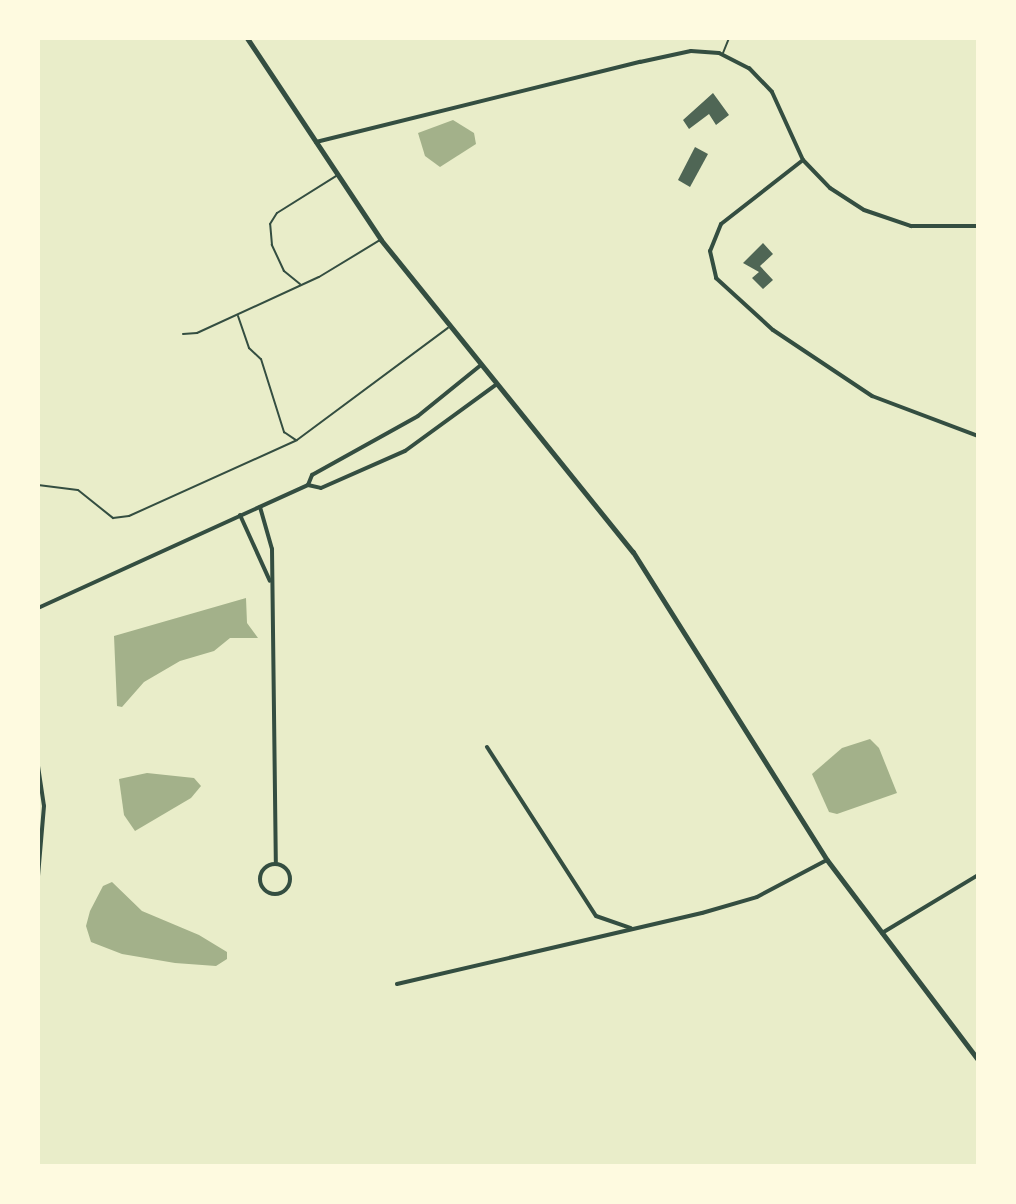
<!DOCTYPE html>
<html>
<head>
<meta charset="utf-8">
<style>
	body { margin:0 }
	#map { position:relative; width:1016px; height:1204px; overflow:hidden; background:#e9edc9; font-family:"Roboto Serif",serif }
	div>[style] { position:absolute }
	.water>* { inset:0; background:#a3b18a }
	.building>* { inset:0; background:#4f6655 }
	.service>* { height:2px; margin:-1px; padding:0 1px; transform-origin:1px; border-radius:1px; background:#344e41 }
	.minor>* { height:4px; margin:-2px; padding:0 2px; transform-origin:2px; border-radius:2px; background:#344e41 }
	.minor>.ring { margin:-2px; padding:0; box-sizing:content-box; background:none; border:4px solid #344e41; border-radius:50% }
	.tertiary>* { height:5px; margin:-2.5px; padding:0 2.5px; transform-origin:2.5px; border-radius:2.5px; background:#344e41 }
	span { translate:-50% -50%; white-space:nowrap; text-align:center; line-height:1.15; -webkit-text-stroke:8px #fefae0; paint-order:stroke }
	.frame { position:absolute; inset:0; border:40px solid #fefae0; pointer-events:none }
</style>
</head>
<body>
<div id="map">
	<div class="water">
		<i style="clip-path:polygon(453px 120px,474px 133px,476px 144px,440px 167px,425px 156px,418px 133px)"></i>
		<i style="clip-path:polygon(246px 598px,247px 623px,258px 638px,230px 638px,214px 651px,180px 661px,144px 682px,122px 707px,117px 706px,114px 636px)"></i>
		<i style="clip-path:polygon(870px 739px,879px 748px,897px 793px,837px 814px,829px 812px,812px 774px,842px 748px)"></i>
		<i style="clip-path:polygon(147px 773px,194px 778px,201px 786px,191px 798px,135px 831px,124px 815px,119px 779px)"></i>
		<i style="clip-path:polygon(112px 882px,142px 911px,199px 935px,227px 952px,227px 959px,216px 966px,175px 963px,122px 954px,91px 942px,86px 926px,90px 911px,103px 886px)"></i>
	</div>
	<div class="building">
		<i style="clip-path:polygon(713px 93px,729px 115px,716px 125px,709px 114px,689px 129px,683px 120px)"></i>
		<i style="clip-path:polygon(695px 147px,708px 154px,690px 187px,678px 180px)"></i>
		<i style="clip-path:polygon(763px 243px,773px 254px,760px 266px,773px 280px,763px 289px,752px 278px,759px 272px,743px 263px)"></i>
	</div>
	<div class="service">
		<i style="left:723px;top:53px;width:16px;rotate:-68deg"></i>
		<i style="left:300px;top:284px;width:21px;rotate:-141deg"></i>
		<i style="left:284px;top:271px;width:29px;rotate:-115deg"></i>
		<i style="left:272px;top:245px;width:21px;rotate:-95deg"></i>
		<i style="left:270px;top:224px;width:13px;rotate:-58deg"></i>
		<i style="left:277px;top:213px;width:70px;rotate:-32.1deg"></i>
		<i style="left:238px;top:316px;width:34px;rotate:71deg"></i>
		<i style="left:249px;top:348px;width:16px;rotate:43deg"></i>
		<i style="left:261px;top:359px;width:77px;rotate:72.5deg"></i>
		<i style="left:284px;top:432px;width:14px;rotate:34deg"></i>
		<i style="left:183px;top:334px;width:14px;rotate:-4deg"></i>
		<i style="left:197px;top:333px;width:134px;rotate:-24.7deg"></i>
		<i style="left:319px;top:277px;width:71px;rotate:-31.2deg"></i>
		<i style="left:38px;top:485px;width:40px;rotate:7.1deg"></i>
		<i style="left:78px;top:490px;width:45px;rotate:38.7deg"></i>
		<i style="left:113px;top:518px;width:16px;rotate:-7deg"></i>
		<i style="left:129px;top:516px;width:184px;rotate:-24.3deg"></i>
		<i style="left:297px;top:440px;width:188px;rotate:-36.6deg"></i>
	</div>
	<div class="minor">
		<i style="left:316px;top:142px;width:334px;rotate:-13.9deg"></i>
		<i style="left:640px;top:62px;width:52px;rotate:-12.2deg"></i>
		<i style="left:691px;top:51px;width:28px;rotate:4deg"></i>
		<i style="left:719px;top:53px;width:34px;rotate:27deg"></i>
		<i style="left:749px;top:68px;width:33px;rotate:46deg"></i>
		<i style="left:772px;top:92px;width:75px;rotate:65.5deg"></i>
		<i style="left:803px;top:160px;width:39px;rotate:46deg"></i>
		<i style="left:830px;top:188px;width:40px;rotate:32.9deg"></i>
		<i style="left:864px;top:210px;width:50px;rotate:18.8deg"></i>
		<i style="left:911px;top:226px;width:67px"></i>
		<i style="left:803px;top:160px;width:104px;rotate:142deg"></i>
		<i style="left:721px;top:224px;width:29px;rotate:112deg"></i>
		<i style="left:710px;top:251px;width:28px;rotate:77deg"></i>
		<i style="left:716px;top:278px;width:77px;rotate:42.4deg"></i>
		<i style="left:773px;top:330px;width:119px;rotate:33.7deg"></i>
		<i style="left:872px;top:396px;width:113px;rotate:20.7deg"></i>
		<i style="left:308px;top:485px;width:11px;rotate:-68deg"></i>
		<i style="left:312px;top:475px;width:121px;rotate:-29.1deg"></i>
		<i style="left:418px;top:416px;width:81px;rotate:-39deg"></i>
		<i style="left:260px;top:507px;width:44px;rotate:74.1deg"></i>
		<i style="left:272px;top:549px;width:313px;rotate:89.3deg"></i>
		<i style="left:240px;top:515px;width:72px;rotate:65.6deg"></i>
		<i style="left:38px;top:608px;width:297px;rotate:-24.5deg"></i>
		<i style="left:308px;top:485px;width:13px;rotate:13deg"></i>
		<i style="left:321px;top:488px;width:92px;rotate:-23.8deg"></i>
		<i style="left:405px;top:451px;width:114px;rotate:-36.1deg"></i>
		<i style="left:487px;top:747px;width:201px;rotate:57.2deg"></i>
		<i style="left:596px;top:916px;width:37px;rotate:19deg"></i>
		<i style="left:38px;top:766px;width:40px;rotate:81.5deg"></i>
		<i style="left:44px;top:806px;width:70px;rotate:94.9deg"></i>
		<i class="ring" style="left:260px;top:864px;width:26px;height:26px"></i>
		<i style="left:882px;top:933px;width:112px;rotate:-31.1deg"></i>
		<i style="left:397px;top:984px;width:313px;rotate:-13.1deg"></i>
		<i style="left:702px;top:913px;width:57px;rotate:-16.2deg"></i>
		<i style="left:757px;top:897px;width:79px;rotate:-27.9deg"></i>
	</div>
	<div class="tertiary">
		<i style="left:247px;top:38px;width:242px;rotate:56.4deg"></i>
		<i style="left:381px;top:240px;width:401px;rotate:51.1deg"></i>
		<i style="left:633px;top:552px;width:364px;rotate:57.8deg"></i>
		<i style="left:827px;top:860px;width:251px;rotate:52.9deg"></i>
	</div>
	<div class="frame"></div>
</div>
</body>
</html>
